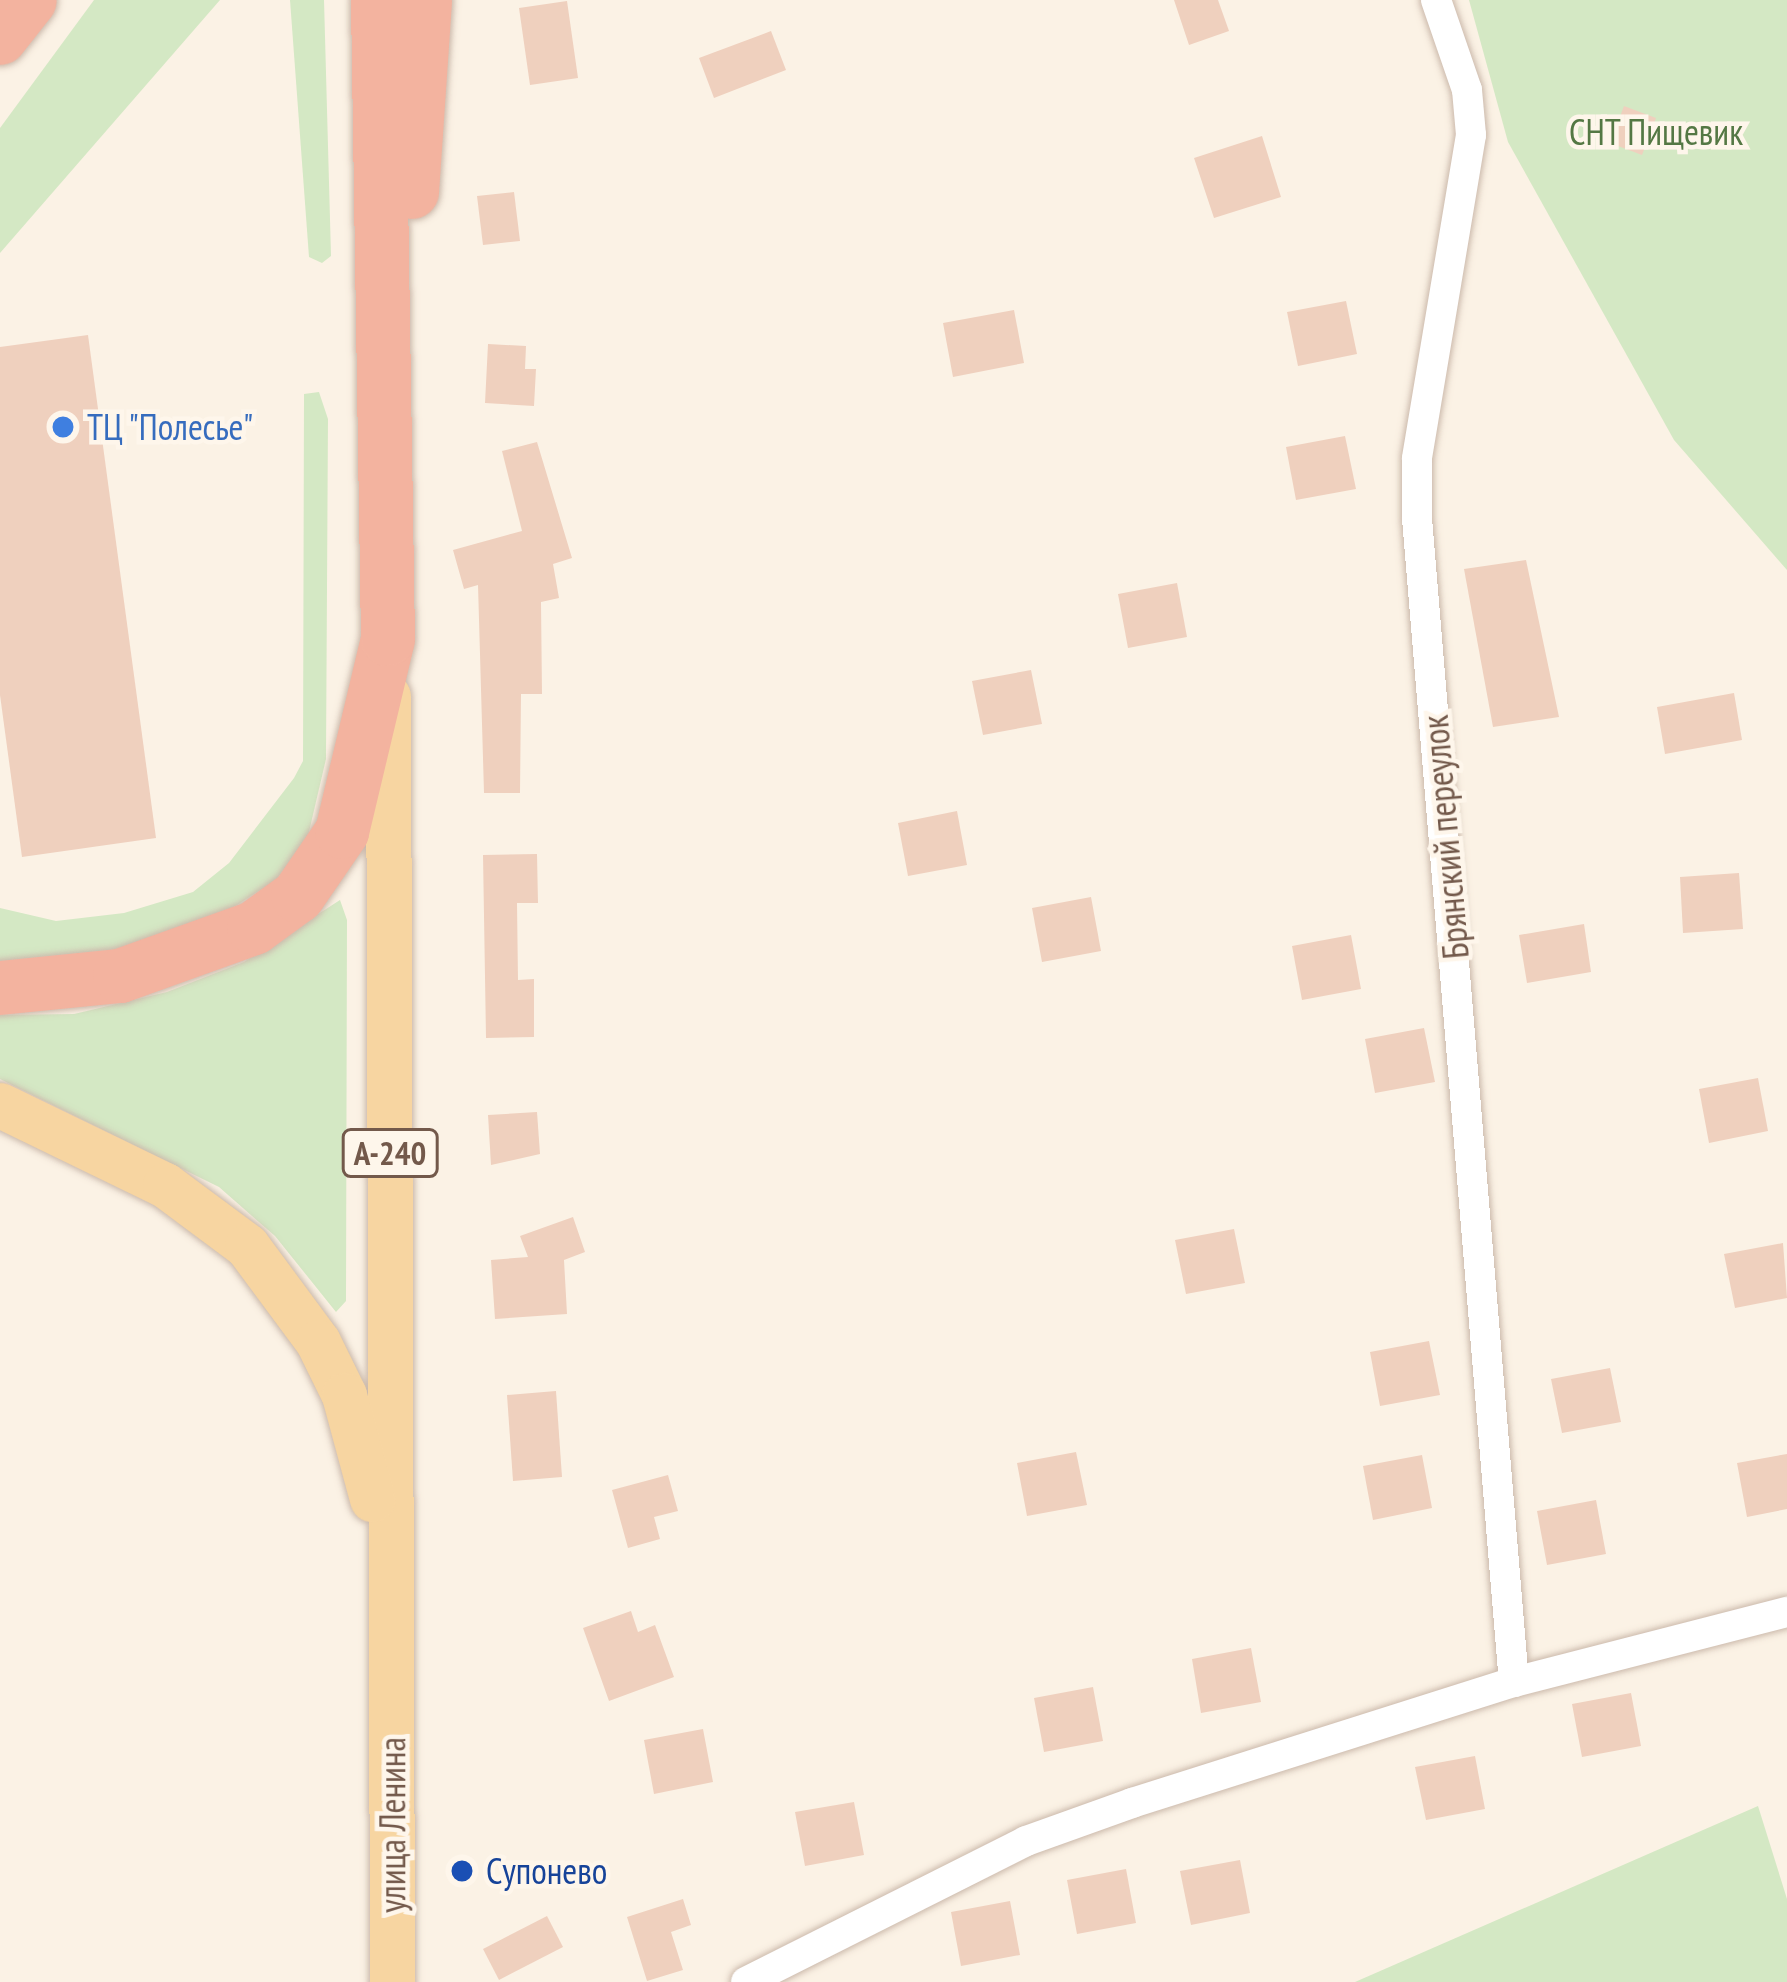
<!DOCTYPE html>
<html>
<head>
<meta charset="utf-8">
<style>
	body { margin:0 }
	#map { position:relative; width:1787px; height:1982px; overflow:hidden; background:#fbf2e5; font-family:"PT Sans Narrow",sans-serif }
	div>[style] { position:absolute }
	.green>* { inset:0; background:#d4e8c4 }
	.building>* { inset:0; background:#efd0be }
	.roads { filter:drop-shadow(0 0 3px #ccbaac) drop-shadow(0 0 3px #ccbaac) }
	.street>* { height:30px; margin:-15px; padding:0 15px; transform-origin:15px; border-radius:15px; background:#fff }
	.primary>* { height:45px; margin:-22.5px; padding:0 22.5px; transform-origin:22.5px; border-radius:22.5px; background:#f7d5a1 }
	.highway>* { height:54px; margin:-27px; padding:0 27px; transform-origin:27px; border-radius:27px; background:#f3b39f }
	.dots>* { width:33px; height:33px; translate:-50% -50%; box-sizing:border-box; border:6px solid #fef6eb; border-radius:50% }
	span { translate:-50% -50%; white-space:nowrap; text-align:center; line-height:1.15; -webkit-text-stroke:9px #fef6eb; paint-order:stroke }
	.shield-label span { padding:3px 9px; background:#fef6eb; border:3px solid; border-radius:9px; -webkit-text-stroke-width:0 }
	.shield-label { font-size:33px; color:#73594b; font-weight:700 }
	.park-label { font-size:36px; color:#547844 }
	.shop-label { font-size:36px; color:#366cbe }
	.left { translate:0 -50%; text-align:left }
	.street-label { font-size:36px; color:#73594b }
	.transit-label { font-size:36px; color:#164399 }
</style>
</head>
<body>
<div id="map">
	<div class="green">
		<i style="clip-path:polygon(94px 0,220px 0,0 253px,0 128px)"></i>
		<i style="clip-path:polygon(290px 0,324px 0,331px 256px,322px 263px,309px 257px)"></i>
		<i style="clip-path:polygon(1469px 0,1787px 0,1787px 570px,1674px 440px,1508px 142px)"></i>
		<i style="clip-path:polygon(319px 392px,328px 419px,326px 759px,308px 836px,276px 880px,226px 912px,119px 949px,0 961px,0 908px,56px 921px,124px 913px,193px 892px,229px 863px,294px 778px,303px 761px,304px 394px)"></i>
		<i style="clip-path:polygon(340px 900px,347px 920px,346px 1301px,336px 1312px,275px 1236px,219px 1187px,0 1079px,0 1015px,74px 1014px,167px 992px,244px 962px)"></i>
		<i style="clip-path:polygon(1758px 1806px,1787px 1899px,1787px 1982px,1355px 1982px)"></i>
	</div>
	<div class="building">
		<i style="clip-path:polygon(1174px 0,1218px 0,1229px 31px,1189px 45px)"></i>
		<i style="clip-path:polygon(567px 1px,578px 78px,530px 85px,519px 8px)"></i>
		<i style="clip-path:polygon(771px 31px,786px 70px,714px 98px,699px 58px)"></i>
		<i style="clip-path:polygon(1624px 106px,1656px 118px,1642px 155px,1610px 143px)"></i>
		<i style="clip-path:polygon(1262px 136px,1281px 197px,1214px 218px,1194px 158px)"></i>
		<i style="clip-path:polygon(514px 192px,520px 241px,483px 245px,477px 196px)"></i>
		<i style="clip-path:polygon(1346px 301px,1357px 354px,1298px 366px,1287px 312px)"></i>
		<i style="clip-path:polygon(1014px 310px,1024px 363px,953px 377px,943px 323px)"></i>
		<i style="clip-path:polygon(88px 335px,156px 838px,22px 857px,0 695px,0 347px)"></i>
		<i style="clip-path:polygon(488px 344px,526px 346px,525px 369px,536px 369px,534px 406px,485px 403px)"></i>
		<i style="clip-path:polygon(1345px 436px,1356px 489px,1296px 500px,1286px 447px)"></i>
		<i style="clip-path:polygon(537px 442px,572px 558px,553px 564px,559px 598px,541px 602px,542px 694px,521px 694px,520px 793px,484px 793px,478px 585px,464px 589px,453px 550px,522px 531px,502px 451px)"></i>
		<i style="clip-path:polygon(1526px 560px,1559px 717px,1493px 727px,1464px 569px)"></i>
		<i style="clip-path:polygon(1177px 583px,1187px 637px,1128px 648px,1118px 594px)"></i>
		<i style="clip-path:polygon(1031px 670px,1042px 724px,983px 735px,972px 681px)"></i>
		<i style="clip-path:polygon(1734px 693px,1742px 740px,1665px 754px,1657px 707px)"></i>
		<i style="clip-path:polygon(957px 811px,967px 865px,908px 876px,898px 823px)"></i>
		<i style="clip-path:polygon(537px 854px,538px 903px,517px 903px,518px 980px,534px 979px,534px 1037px,486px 1038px,483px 855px)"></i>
		<i style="clip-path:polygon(1739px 873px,1743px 929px,1683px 933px,1680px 877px)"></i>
		<i style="clip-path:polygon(1091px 897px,1101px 951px,1042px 962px,1032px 908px)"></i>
		<i style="clip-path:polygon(1584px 924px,1591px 972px,1527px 983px,1519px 935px)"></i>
		<i style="clip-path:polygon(1351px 935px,1361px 989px,1302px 1000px,1292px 946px)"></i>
		<i style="clip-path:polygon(1424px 1028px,1435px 1082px,1375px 1093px,1365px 1039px)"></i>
		<i style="clip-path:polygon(1758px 1078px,1768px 1131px,1709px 1143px,1699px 1089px)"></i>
		<i style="clip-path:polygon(537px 1112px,540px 1154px,491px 1165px,488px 1115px)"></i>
		<i style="clip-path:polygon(573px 1217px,585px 1252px,564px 1260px,567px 1314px,495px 1319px,491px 1260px,528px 1257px,520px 1236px)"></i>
		<i style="clip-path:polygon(1234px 1229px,1245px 1283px,1186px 1294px,1175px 1240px)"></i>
		<i style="clip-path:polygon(1783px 1243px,1787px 1298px,1735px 1308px,1724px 1254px)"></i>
		<i style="clip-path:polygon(1429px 1341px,1440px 1395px,1380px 1406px,1370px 1352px)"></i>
		<i style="clip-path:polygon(1610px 1368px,1621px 1422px,1562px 1433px,1551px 1379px)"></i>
		<i style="clip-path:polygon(556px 1391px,562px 1477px,513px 1481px,507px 1395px)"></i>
		<i style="clip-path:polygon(1076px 1452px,1087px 1505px,1027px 1516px,1017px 1463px)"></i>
		<i style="clip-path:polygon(1787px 1454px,1787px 1509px,1747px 1517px,1737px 1463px)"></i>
		<i style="clip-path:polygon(1422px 1455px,1432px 1508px,1373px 1520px,1363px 1466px)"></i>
		<i style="clip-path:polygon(668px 1475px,678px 1511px,654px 1517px,660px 1539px,628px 1548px,612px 1490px)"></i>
		<i style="clip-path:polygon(1596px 1500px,1606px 1554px,1547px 1565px,1537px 1511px)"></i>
		<i style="clip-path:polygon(631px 1611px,638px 1632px,655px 1625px,674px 1677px,609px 1701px,583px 1628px)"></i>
		<i style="clip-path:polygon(1251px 1648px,1261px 1702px,1201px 1713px,1192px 1659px)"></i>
		<i style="clip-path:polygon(1093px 1687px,1103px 1741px,1044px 1752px,1034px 1698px)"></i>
		<i style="clip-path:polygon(1631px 1693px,1641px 1746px,1582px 1757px,1572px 1704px)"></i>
		<i style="clip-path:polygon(703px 1729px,713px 1782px,654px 1794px,644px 1740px)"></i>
		<i style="clip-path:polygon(1475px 1756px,1485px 1809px,1426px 1820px,1415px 1767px)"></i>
		<i style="clip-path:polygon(854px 1802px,864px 1855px,805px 1866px,795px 1812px)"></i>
		<i style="clip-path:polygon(1240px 1860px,1250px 1913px,1191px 1925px,1180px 1871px)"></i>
		<i style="clip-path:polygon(1126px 1869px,1136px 1923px,1077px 1934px,1067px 1880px)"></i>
		<i style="clip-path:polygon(683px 1899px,691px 1925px,671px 1932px,683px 1970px,647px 1981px,627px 1917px)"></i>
		<i style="clip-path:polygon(1010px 1901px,1020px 1955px,961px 1966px,951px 1912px)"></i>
		<i style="clip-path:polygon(547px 1916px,563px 1947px,499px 1980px,483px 1949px)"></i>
	</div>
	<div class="roads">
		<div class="street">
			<i style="left:1436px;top:0;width:95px;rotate:71deg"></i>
			<i style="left:1467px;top:90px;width:45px;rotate:84.9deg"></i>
			<i style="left:1471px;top:135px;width:328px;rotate:99.5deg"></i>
			<i style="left:1417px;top:459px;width:59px;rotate:90deg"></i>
			<i style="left:1417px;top:518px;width:1168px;rotate:85.24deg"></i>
			<i style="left:746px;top:1982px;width:313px;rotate:-26.7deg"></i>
			<i style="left:1026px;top:1841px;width:113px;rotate:-19.7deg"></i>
			<i style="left:1132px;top:1803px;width:401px;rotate:-17.6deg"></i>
			<i style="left:1514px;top:1682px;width:282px;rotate:-14.4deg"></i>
		</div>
		<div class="primary">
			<i style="left:388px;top:696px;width:1286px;rotate:89.82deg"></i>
			<i style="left:0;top:1105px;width:183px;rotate:25.9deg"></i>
			<i style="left:165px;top:1185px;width:102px;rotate:36.6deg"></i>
			<i style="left:247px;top:1246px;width:119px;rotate:53.5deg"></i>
			<i style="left:318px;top:1342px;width:59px;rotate:63.9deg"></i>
			<i style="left:344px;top:1395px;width:108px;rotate:74.9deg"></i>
		</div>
		<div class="highway">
			<i style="left:0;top:38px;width:48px;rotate:-51.7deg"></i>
			<i style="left:412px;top:192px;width:192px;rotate:-86.1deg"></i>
			<i style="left:0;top:988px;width:121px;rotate:-5.7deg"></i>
			<i style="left:120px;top:976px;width:142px;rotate:-19.7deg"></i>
			<i style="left:254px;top:928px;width:54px;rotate:-36deg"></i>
			<i style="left:298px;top:896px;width:78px;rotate:-55.5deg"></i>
			<i style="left:342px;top:832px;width:198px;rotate:-76.6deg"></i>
			<i style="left:388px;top:639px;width:639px;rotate:-90.9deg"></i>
		</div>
	</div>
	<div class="dots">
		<i style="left:63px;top:427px;background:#3f7fe0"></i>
		<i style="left:462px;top:1871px;background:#1a4fb4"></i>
	</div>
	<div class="shield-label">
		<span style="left:390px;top:1153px">А-240</span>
	</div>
	<div class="park-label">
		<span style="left:1656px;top:132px">СНТ Пищевик</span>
	</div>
	<div class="shop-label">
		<span class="left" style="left:87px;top:427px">ТЦ "Полесье"</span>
	</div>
	<div class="street-label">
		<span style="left:1445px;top:837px;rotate:-95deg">Брянский переулок</span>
		<span style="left:392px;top:1825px;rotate:-90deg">улица Ленина</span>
	</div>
	<div class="transit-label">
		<span class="left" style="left:486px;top:1871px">Супонево</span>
	</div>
</div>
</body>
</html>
